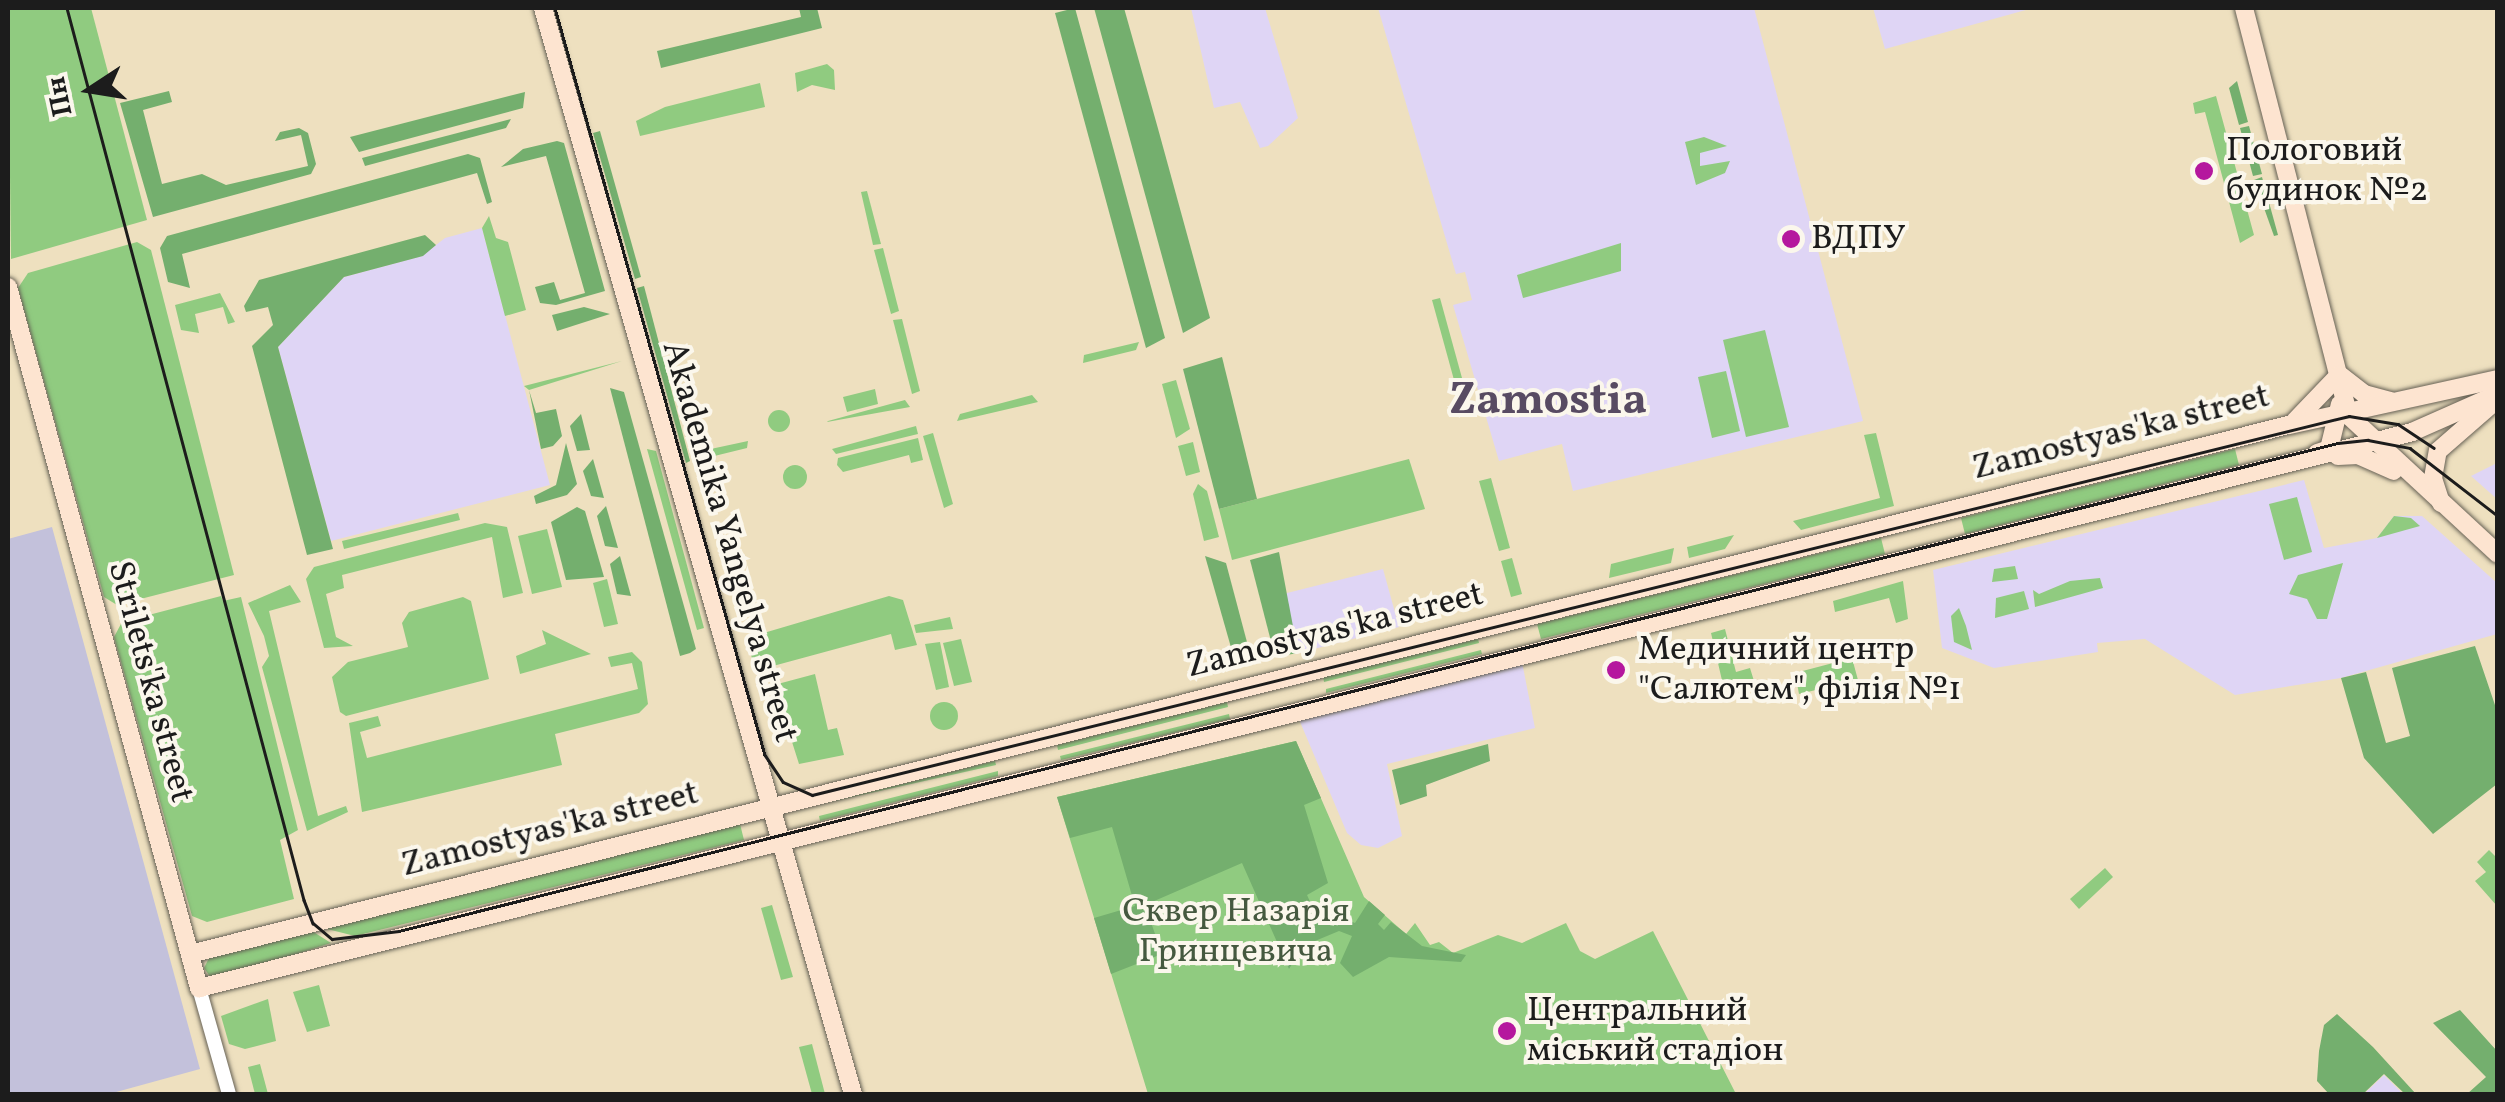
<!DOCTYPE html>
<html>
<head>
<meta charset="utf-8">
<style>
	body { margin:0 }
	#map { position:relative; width:2505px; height:1102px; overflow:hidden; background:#eee0bf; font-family:Vollkorn,serif }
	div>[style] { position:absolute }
	.built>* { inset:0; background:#dfd5f5 }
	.industrial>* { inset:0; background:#c3c1db }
	.green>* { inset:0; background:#90cb80 }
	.round { border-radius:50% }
	.forest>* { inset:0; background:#74af6e }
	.roads { filter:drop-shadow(0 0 2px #666155) drop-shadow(0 0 2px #666155) }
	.tertiary>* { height:14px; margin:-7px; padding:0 7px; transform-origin:7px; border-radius:7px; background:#fff }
	.secondary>* { height:18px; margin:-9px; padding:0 9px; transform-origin:9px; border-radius:9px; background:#fde4d0 }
	.tram>* { height:2.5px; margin:-1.25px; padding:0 1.25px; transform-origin:1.25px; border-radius:1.25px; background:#1c1c1c }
	.dots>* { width:28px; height:28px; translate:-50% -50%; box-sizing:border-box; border:5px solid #fbf7ec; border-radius:50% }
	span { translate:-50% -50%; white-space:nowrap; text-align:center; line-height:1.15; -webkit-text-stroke:8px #fbf7ec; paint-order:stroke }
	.poi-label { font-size:35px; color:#1c1c1c }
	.left { translate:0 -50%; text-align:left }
	.street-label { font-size:35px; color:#1c1c1c }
	.park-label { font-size:35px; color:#45593f }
	.district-label { font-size:45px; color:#584b62; font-weight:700 }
	.frame { position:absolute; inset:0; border:10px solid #1c1c1c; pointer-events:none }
	.north { position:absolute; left:40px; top:40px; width:100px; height:100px; -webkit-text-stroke:8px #fbf7ec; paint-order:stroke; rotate:258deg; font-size:28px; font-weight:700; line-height:40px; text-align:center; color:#1c1c1c }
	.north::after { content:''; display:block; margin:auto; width:35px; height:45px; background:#1c1c1c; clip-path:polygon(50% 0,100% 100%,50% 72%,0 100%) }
</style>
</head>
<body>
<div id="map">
	<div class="built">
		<i style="clip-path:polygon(1191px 8px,1265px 8px,1298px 118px,1268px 146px,1260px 148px,1240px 102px,1214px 108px)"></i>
		<i style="clip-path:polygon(1378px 8px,1754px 8px,1863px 421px,1573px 491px,1562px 444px,1499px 461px,1453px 305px,1472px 300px,1465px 272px,1456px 274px)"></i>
		<i style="clip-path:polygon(1873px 8px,2033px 8px,1885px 49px)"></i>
		<i style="clip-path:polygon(482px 228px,550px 485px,331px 541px,278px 347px,344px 277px,422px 256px,445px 238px)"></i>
		<i style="clip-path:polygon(2497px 463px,2497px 499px,2471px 476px)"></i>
		<i style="clip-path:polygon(2304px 480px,2324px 548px,2377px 538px,2394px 516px,2422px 516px,2497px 583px,2497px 634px,2341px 678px,2235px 695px,2145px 639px,2097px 643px,2098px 652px,1994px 668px,1942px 648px,1933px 570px)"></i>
		<i style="clip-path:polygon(1383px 569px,1399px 627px,1298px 653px,1283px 594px)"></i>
		<i style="clip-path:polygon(1522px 662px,1535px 728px,1387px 764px,1402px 836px,1378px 848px,1361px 845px,1347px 833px,1298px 717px)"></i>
		<i style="clip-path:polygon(2384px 1075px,2403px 1094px,2364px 1094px)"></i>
	</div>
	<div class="industrial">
		<i style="clip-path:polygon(52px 527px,200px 1069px,109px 1094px,8px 1094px,8px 539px)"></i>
	</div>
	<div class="green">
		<i style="clip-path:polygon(8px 8px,91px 8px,147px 220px,11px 259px)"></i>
		<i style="clip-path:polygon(827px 64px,834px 70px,835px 90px,812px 85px,797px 92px,795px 73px)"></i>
		<i style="clip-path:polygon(760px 83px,765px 107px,640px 136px,636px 121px,665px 107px)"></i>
		<i style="clip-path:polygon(2216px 96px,2254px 235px,2240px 243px,2205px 112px,2195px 114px,2193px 103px)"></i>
		<i style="clip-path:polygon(1704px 137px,1727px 146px,1700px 153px,1700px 166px,1730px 161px,1725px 173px,1696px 185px,1685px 142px)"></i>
		<i style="clip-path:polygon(867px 191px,881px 244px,873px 245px,861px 192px)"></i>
		<i style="clip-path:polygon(489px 216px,496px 238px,508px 242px,526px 310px,505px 316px,482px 228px)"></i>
		<i style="clip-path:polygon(137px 242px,151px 250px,234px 575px,117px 605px,104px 597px,18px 288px,28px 273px)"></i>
		<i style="clip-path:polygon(1621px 243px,1621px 271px,1523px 298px,1517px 275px)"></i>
		<i style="clip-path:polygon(883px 248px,899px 311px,891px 314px,874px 250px)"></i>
		<i style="clip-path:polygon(220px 293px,235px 322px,228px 324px,223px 307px,195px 314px,199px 333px,181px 330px,175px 305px)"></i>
		<i style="clip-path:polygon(1440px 298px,1470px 407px,1462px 409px,1432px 300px)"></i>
		<i style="clip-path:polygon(902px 319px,920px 391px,912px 394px,893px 320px)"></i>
		<i style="clip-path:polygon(1765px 330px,1789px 427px,1746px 437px,1723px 340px)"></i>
		<i style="clip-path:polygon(1139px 342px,1136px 350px,1083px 363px,1084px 355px)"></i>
		<i style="clip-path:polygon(622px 361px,529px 390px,524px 386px)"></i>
		<i style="clip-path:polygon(1726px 371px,1740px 431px,1712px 438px,1698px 377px)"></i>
		<i style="clip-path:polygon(1176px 380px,1190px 429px,1176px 438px,1162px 384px)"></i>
		<i style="clip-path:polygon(875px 389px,878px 404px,847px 412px,843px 397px)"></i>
		<i style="clip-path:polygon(1032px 395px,1038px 402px,957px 421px,960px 414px)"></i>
		<i style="clip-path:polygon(905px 400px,910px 407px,827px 422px,828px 421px)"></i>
		<i class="round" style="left:768px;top:410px;width:22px;height:22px"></i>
		<i style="clip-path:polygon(916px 426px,918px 434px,836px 454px,832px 449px)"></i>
		<i style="clip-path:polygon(933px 433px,953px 504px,944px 508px,923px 436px)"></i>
		<i style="clip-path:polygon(1876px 433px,1894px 506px,1801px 530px,1793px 521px,1880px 498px,1864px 435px)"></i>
		<i style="clip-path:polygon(918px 438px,923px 460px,911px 463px,909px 455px,843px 472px,837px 465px,838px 458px)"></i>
		<i style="clip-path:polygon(748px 441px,747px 448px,694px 461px,692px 453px)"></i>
		<i style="clip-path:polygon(1193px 442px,1200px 472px,1186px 476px,1178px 446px)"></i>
		<i style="clip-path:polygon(647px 449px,656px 451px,704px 628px,697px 630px)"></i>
		<i style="clip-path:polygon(2235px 449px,2239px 465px,1965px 534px,1961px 518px)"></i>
		<i style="clip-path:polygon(1409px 459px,1425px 509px,1232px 560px,1219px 509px)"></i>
		<i class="round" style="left:783px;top:465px;width:24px;height:24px"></i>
		<i style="clip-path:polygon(1491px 478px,1510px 548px,1499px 551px,1479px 481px)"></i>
		<i style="clip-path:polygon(1198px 484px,1207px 491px,1219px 537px,1204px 541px,1193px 494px)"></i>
		<i style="clip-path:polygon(2297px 497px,2312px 552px,2284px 560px,2269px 504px)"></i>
		<i style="clip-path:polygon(458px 513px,460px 520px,344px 549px,342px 541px)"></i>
		<i style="clip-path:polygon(2394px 516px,2411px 518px,2420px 526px,2377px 538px)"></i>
		<i style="clip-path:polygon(485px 523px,507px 527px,523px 593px,503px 598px,492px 537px,342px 575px,344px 588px,326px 594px,336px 637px,353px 646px,324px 648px,306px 579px,314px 567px)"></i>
		<i style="clip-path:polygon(547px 529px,562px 587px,532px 594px,518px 536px)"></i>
		<i style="clip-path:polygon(1734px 535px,1725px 549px,1689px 558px,1687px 547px)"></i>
		<i style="clip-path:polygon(1881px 538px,1885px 554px,1541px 639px,1537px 624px)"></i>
		<i style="clip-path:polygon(1674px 548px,1671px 563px,1609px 578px,1611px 564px)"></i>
		<i style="clip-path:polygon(1512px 558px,1522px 594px,1511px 597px,1501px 561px)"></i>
		<i style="clip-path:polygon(2343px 563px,2327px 619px,2317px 619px,2307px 599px,2289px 594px,2298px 575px)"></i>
		<i style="clip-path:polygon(2015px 566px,2018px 579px,1992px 582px,1994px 569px)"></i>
		<i style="clip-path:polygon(2100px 578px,2103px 588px,2035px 607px,2033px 590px,2039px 594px,2070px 581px)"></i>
		<i style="clip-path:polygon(607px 579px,618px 624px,604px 627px,593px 583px)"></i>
		<i style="clip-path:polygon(1903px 581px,1908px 619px,1896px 623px,1889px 598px,1835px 612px,1833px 601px)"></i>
		<i style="clip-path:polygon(290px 585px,301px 602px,269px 611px,318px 816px,346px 806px,348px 812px,307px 831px,262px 667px,269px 656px,264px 636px,248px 603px)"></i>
		<i style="clip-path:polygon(2024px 591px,2029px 609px,1995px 618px,1996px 598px)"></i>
		<i style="clip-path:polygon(221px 596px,223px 601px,241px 597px,298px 830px,280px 840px,294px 899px,207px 922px,192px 916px,114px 637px,122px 622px)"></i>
		<i style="clip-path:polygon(889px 596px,903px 600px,917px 645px,895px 650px,891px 634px,755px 671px,747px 638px)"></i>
		<i style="clip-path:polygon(463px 597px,471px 601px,489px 679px,346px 716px,340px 712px,332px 677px,348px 662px,408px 647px,402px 623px,409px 612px)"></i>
		<i style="clip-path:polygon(1959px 608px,1966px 626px,1972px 650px,1954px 642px,1951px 616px)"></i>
		<i style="clip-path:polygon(950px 617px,953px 629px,916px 633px,914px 625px)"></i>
		<i style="clip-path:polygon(1725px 629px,1736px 672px,1750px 668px,1754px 681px,1724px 689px,1711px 633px)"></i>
		<i style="clip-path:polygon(542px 630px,591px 654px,520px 674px,516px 656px,546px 644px)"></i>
		<i style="clip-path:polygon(961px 639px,972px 682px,954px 686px,943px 643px)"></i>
		<i style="clip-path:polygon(1478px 639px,1479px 643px,1324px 682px,1323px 677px)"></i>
		<i style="clip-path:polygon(940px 642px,949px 687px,936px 690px,925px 644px)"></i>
		<i style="clip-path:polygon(1481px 650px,1482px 654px,1326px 693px,1326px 689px)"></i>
		<i style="clip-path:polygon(632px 652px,642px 662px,648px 704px,639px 713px,555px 734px,562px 765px,362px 812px,349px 723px,378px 716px,381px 726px,360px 732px,367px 758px,638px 689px,632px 663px,611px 667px,608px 657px)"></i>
		<i style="clip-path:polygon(1852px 658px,1858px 680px,1799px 694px,1795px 673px)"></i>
		<i style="clip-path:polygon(815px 674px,828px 730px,837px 728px,844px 755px,799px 764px,774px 685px)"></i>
		<i style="clip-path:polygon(1227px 702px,1228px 707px,1058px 750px,1057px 745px)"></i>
		<i class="round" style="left:930px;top:702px;width:28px;height:28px"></i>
		<i style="clip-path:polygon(1229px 714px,1230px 719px,1061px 760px,1060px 756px)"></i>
		<i style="clip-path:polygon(1296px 741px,1364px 897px,1406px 934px,1415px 923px,1430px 945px,1439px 942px,1453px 953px,1498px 935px,1522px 943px,1566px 923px,1580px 951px,1595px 959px,1653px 931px,1736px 1094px,1148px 1094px,1057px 797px)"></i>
		<i style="clip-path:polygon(995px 761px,996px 765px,817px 805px)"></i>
		<i style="clip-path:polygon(998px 771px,998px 776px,820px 821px,819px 816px)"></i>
		<i style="clip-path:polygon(740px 824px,744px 840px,355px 936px,323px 928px)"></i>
		<i style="clip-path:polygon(2489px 850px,2497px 858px,2497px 906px,2475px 881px,2486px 872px,2477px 862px)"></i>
		<i style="clip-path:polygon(2105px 868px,2113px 877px,2079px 909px,2070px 899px)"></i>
		<i style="clip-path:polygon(772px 905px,793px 977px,781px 980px,761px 908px)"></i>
		<i style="clip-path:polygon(312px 931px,331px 943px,213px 981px,204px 968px,209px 958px)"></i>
		<i style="clip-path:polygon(319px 985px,330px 1026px,307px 1032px,293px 992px)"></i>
		<i style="clip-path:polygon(268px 999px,276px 1041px,245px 1049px,229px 1044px,221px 1016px)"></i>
		<i style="clip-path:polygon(812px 1044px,825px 1094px,812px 1094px,799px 1047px)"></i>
		<i style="clip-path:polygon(260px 1064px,268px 1094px,255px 1094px,248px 1067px)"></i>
	</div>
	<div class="forest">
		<i style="clip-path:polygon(799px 8px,817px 8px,822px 28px,661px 68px,657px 51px,801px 17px)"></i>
		<i style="clip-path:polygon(1075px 8px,1165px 338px,1146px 348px,1055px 13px)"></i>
		<i style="clip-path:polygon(1094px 8px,1124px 8px,1157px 125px,1210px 318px,1183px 333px)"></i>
		<i style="clip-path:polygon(2237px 81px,2248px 122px,2239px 125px,2229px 88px)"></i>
		<i style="clip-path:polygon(169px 91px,172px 102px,143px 110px,162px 184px,202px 174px,226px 185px,308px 166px,301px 135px,275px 141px,280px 132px,299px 128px,308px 133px,316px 164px,311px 174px,153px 217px,120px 103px)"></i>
		<i style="clip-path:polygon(525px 92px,523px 108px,359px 152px,350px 137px)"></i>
		<i style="clip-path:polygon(511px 119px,506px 128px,365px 166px,362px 158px)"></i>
		<i style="clip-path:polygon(2249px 126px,2262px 174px,2253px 176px,2240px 128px)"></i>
		<i style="clip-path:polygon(600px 131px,641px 277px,635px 279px,593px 133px)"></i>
		<i style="clip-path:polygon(557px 141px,564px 143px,605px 291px,556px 305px,540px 303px,535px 287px,554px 282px,560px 300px,585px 293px,546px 156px,501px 167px,523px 149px)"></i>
		<i style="clip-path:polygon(468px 154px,480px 158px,492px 202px,487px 204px,477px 173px,182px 254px,190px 288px,168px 282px,160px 248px,167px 236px)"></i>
		<i style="clip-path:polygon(2262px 177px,2278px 235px,2274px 236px,2254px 180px)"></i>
		<i style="clip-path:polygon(425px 235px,436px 245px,423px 256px,344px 277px,278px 347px,333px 549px,307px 555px,252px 346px,273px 325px,268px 307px,246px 312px,244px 306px,259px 280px)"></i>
		<i style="clip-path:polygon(644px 286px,690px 461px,686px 463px,637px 288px)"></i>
		<i style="clip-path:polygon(584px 307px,610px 314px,557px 331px,552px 315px)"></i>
		<i style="clip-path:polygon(1222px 357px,1257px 499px,1219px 509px,1183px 369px)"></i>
		<i style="clip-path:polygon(610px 388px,624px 392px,696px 649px,690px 653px,680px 656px)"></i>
		<i style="clip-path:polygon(529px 390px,536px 413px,556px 409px,562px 436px,553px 446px,541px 449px)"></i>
		<i style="clip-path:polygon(581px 414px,590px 450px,577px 451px,570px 426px)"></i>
		<i style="clip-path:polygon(566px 443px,577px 484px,567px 495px,536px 504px,534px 496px,556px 485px)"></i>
		<i style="clip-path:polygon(593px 459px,604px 498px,591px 496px,583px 471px)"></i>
		<i style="clip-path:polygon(606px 506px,618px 548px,605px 546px,597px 516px)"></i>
		<i style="clip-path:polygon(577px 507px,585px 511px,604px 577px,566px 580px,551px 522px)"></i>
		<i style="clip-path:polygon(1279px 552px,1298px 653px,1275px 657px,1250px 560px)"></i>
		<i style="clip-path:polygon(620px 556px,631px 596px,617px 594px,610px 564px)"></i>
		<i style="clip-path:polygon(1205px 556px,1226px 563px,1252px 661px,1236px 665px)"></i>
		<i style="clip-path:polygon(2475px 646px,2497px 711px,2497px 784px,2433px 834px,2364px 758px,2341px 678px,2366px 672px,2386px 743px,2410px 736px,2392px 668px)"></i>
		<i style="clip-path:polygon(1296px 741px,1321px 798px,1304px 805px,1328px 883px,1307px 895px,1312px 906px,1355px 923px,1369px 901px,1385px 915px,1378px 924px,1384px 930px,1391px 922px,1422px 946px,1466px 955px,1461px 962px,1389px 957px,1353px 977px,1340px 963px,1352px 936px,1339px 931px,1303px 946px,1289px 969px,1242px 863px,1145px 905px,1162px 954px,1111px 974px,1094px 918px,1135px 906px,1112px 827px,1070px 838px,1057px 797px)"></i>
		<i style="clip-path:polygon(1488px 744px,1490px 761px,1426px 785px,1427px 796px,1400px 805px,1392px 770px)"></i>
		<i style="clip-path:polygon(2460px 1010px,2497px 1051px,2497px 1094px,2467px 1094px,2486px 1077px,2433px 1023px)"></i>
		<i style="clip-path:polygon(2337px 1014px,2373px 1047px,2416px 1094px,2405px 1094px,2384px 1074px,2363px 1094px,2329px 1094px,2317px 1081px,2319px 1051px,2324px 1025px)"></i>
	</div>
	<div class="roads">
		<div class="tertiary">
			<i style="left:199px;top:988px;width:110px;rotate:74.2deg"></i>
		</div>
		<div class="secondary">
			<i style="left:543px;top:8px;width:1129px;rotate:74.07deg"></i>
			<i style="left:2244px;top:8px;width:421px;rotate:75.6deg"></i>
			<i style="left:2349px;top:416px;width:203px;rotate:42.8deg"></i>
			<i style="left:8px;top:287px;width:727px;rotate:74.76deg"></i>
			<i style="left:199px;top:988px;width:2282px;rotate:-14.1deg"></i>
			<i style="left:2412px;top:432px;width:94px;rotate:-23.8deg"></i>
			<i style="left:2340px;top:375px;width:31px;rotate:38deg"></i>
			<i style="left:2364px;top:394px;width:28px;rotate:15deg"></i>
			<i style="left:2295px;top:421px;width:64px;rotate:-46.3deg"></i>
			<i style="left:2317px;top:453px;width:13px;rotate:-18deg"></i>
			<i style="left:2329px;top:449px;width:46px;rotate:-76.3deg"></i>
			<i style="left:2338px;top:456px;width:20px;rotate:-3deg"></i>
			<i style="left:2358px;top:455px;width:39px;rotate:24deg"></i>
			<i style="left:2441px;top:503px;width:26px;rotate:-108deg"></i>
			<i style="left:2433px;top:478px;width:27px;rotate:-80deg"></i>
			<i style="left:2438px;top:451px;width:70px;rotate:-41deg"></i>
			<i style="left:190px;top:954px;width:2165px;rotate:-14.15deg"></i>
			<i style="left:2289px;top:425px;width:214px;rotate:-12.4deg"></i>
		</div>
	</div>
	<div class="tram">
		<i style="left:67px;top:8px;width:923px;rotate:75.12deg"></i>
		<i style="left:304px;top:900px;width:25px;rotate:69deg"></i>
		<i style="left:313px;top:923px;width:25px;rotate:40deg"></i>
		<i style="left:332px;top:939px;width:67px;rotate:-6.8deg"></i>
		<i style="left:399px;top:931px;width:1999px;rotate:-14.13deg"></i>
		<i style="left:2338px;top:443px;width:30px;rotate:-6deg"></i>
		<i style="left:2368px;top:440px;width:43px;rotate:10.8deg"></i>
		<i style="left:2410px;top:448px;width:111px;rotate:37.7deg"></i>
		<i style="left:555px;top:8px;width:776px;rotate:74.3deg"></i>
		<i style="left:765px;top:755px;width:32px;rotate:56deg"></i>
		<i style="left:783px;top:782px;width:32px;rotate:24deg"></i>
		<i style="left:812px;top:795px;width:1583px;rotate:-13.85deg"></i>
		<i style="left:2349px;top:416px;width:50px;rotate:9.3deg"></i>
		<i style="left:2398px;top:424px;width:43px;rotate:33.7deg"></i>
	</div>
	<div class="dots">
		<i style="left:2204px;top:171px;background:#b5179e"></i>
		<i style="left:1791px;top:239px;background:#b5179e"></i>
		<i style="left:1616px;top:670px;background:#b5179e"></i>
		<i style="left:1507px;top:1031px;background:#b5179e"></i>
	</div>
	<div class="poi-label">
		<span class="left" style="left:2226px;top:171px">Пологовий<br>будинок №2</span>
		<span class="left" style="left:1811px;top:239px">ВДПУ</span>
		<span class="left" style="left:1638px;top:670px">Медичний центр<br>"Салютем", філія №1</span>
		<span class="left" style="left:1527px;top:1031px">Центральний<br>міський стадіон</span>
	</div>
	<div class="street-label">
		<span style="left:2121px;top:433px;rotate:-14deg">Zamostyas'ka street</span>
		<span style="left:729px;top:542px;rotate:74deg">Akademika Yangelya street</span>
		<span style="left:1335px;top:631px;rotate:-14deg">Zamostyas'ka street</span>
		<span style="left:150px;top:682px;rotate:75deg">Strilets'ka street</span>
		<span style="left:550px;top:830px;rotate:-14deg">Zamostyas'ka street</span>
	</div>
	<div class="park-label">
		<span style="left:1236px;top:932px">Сквер Назарія<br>Гринцевича</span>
	</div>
	<div class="district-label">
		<span style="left:1548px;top:402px">Zamostia</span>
	</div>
	<div class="frame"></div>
	<div class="north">Пн</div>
</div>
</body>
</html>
